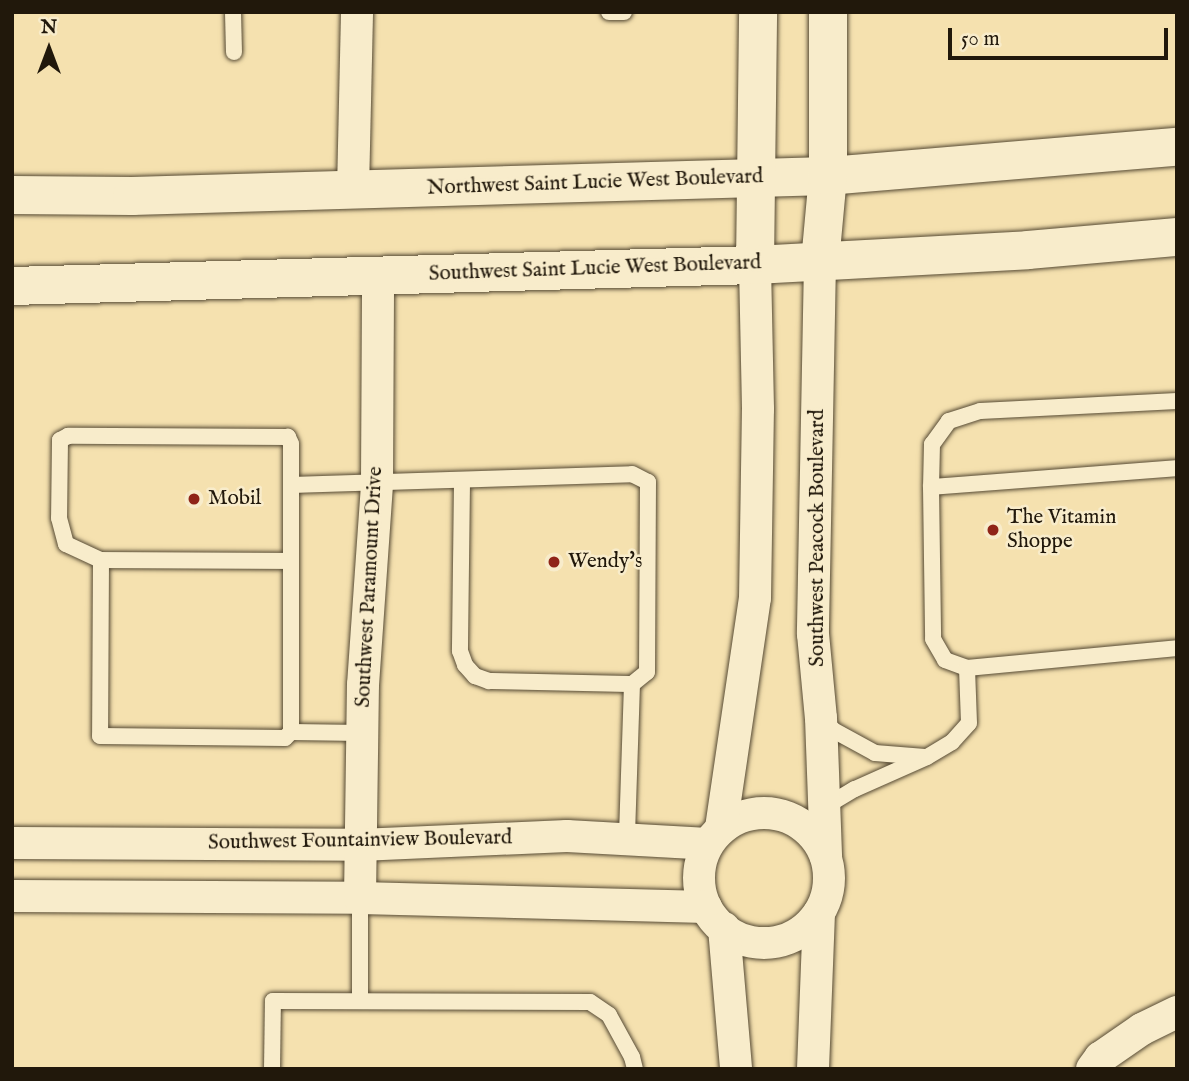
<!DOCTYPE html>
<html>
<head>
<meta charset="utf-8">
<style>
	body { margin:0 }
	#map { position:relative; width:1189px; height:1081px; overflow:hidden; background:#f5e1af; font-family:"IM FELL English",serif }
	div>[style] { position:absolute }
	.roads { filter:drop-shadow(0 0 2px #564a34) drop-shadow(0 0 2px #564a34) }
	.lane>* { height:16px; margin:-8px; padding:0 8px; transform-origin:8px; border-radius:8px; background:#f8eccb }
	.street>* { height:32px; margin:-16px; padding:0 16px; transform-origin:16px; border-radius:16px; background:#f8eccb }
	.street>.ring { margin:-16px; padding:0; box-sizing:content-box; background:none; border:32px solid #f8eccb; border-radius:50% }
	.secondary>* { height:38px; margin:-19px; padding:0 19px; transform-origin:19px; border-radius:19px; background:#f8eccb }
	.dots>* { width:19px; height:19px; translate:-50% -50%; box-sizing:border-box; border:4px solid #f8eccb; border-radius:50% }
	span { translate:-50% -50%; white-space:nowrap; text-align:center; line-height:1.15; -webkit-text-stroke:5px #f8eccb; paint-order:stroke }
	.street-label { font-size:21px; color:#21180b }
	.poi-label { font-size:21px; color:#21180b }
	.left { translate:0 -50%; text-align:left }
	.frame { position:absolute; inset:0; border:14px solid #21180b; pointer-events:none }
	.north { position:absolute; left:14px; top:14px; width:70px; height:70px; -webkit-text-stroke:5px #f8eccb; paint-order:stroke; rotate:0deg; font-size:19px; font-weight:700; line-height:28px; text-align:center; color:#21180b }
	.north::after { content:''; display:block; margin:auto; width:24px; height:32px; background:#21180b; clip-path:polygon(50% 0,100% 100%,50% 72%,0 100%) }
	.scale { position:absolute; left:948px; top:28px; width:220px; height:32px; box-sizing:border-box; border:4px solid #21180b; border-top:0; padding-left:9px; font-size:21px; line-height:24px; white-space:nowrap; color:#21180b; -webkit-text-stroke:5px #f8eccb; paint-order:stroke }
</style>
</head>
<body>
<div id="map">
	<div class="roads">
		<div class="lane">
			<i style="left:233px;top:12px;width:40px;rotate:88.6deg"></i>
			<i style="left:609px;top:12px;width:15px"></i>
			<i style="left:1177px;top:401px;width:197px;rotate:177.1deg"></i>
			<i style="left:980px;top:411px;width:33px;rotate:162deg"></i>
			<i style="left:949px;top:421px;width:29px;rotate:126deg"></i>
			<i style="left:932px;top:444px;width:43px;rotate:91.3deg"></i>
			<i style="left:931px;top:487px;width:152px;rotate:89.2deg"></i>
			<i style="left:933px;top:639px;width:24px;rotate:60deg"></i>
			<i style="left:945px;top:660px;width:23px;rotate:20deg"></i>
			<i style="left:967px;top:668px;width:211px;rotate:-5.4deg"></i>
			<i style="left:462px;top:482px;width:169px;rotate:90.7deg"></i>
			<i style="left:460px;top:651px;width:15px;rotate:70deg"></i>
			<i style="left:465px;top:665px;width:15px;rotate:48deg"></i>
			<i style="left:475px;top:676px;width:15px;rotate:20deg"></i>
			<i style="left:489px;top:681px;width:143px;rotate:1.2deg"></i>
			<i style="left:291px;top:485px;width:341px;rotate:-1.8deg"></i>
			<i style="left:632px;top:474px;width:18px;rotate:27deg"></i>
			<i style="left:648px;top:482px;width:190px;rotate:90.3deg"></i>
			<i style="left:647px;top:672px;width:19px;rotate:141deg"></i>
			<i style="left:632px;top:684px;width:154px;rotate:91.9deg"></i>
			<i style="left:931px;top:487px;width:247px;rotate:-4.4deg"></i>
			<i style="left:101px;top:560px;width:190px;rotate:0.3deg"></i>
			<i style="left:822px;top:718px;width:16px;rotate:47deg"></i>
			<i style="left:833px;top:730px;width:48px;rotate:28.7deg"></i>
			<i style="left:875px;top:753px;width:50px;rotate:4.6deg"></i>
			<i style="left:291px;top:732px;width:288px;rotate:-90deg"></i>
			<i style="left:291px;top:444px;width:8px;rotate:-113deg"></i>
			<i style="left:288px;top:437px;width:220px;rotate:-179.7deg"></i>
			<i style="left:68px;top:436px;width:9px;rotate:153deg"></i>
			<i style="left:60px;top:440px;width:78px;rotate:90.7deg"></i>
			<i style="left:59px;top:518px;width:27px;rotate:75deg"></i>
			<i style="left:66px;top:544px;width:38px;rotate:25deg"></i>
			<i style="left:101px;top:560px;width:176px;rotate:90.3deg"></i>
			<i style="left:100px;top:736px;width:185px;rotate:0.6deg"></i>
			<i style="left:285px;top:738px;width:8px;rotate:-45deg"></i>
			<i style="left:291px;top:732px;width:71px;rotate:0.8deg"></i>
			<i style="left:823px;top:808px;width:37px;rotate:-31deg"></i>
			<i style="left:855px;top:789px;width:79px;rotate:-24deg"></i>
			<i style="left:927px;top:757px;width:29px;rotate:-31deg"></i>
			<i style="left:952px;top:742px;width:25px;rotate:-48deg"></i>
			<i style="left:969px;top:723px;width:55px;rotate:-92.1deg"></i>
			<i style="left:360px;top:898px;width:103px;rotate:90deg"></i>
			<i style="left:272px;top:1069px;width:68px;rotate:-89.2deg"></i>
			<i style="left:273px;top:1001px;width:317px;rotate:0.2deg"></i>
			<i style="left:590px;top:1002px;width:23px;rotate:34deg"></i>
			<i style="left:609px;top:1015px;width:48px;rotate:61.3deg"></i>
			<i style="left:632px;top:1057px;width:12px;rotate:76deg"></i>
		</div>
		<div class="street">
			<i style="left:353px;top:190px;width:178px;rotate:-88.7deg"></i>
			<i style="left:820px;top:262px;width:372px;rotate:91.1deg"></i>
			<i style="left:813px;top:634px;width:84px;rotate:84.6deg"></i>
			<i style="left:821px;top:718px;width:139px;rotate:87.9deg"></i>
			<i class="ring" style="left:699px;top:813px;width:98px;height:98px"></i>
			<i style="left:721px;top:828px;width:232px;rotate:-81.6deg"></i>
			<i style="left:755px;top:598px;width:189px;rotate:-89.1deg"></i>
			<i style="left:758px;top:409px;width:144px;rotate:-91.2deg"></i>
			<i style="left:12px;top:843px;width:348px;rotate:0.3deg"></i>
			<i style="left:360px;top:845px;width:207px;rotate:-2.5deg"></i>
			<i style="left:567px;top:836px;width:141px;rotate:3.2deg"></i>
			<i style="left:12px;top:896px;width:348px;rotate:0.3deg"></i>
			<i style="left:360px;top:898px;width:346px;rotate:1.5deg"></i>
			<i style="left:360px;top:898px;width:213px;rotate:-89.2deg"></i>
			<i style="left:363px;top:685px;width:202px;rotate:-86deg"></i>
			<i style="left:377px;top:483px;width:207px;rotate:-89.7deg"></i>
			<i style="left:724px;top:928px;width:142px;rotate:85.1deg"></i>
			<i style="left:813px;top:1069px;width:156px;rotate:-87.8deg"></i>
			<i style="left:1092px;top:1069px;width:14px;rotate:-54deg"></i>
			<i style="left:1100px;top:1058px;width:51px;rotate:-34.6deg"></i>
			<i style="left:1142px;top:1029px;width:39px;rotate:-26deg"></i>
		</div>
		<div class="secondary">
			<i style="left:12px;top:195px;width:120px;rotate:0.5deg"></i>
			<i style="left:132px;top:196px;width:696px;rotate:-1.65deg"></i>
			<i style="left:828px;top:176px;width:350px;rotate:-4.8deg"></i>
			<i style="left:820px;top:262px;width:86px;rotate:-84.7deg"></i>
			<i style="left:828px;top:176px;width:164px;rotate:-90deg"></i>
			<i style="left:755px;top:265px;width:253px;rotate:-89.3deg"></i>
			<i style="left:12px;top:286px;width:743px;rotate:-1.62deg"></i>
			<i style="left:755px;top:265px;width:273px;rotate:-3.1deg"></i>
			<i style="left:1028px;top:250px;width:150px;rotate:-5deg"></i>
		</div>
	</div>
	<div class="dots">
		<i style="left:194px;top:499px;background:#8f2418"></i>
		<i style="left:993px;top:530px;background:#8f2418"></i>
		<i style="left:554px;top:562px;background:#8f2418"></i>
	</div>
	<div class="street-label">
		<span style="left:595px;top:183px;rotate:-2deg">Northwest Saint Lucie West Boulevard</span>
		<span style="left:595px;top:269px;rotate:-2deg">Southwest Saint Lucie West Boulevard</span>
		<span style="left:818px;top:538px;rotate:-90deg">Southwest Peacock Boulevard</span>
		<span style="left:370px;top:587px;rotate:-87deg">Southwest Paramount Drive</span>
		<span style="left:360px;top:841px;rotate:-1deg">Southwest Fountainview Boulevard</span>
	</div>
	<div class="poi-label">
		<span class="left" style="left:208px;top:499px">Mobil</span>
		<span class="left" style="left:1007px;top:530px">The Vitamin<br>Shoppe</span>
		<span class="left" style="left:568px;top:562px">Wendy's</span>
	</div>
	<div class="frame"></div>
	<div class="north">N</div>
	<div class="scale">50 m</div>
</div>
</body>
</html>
